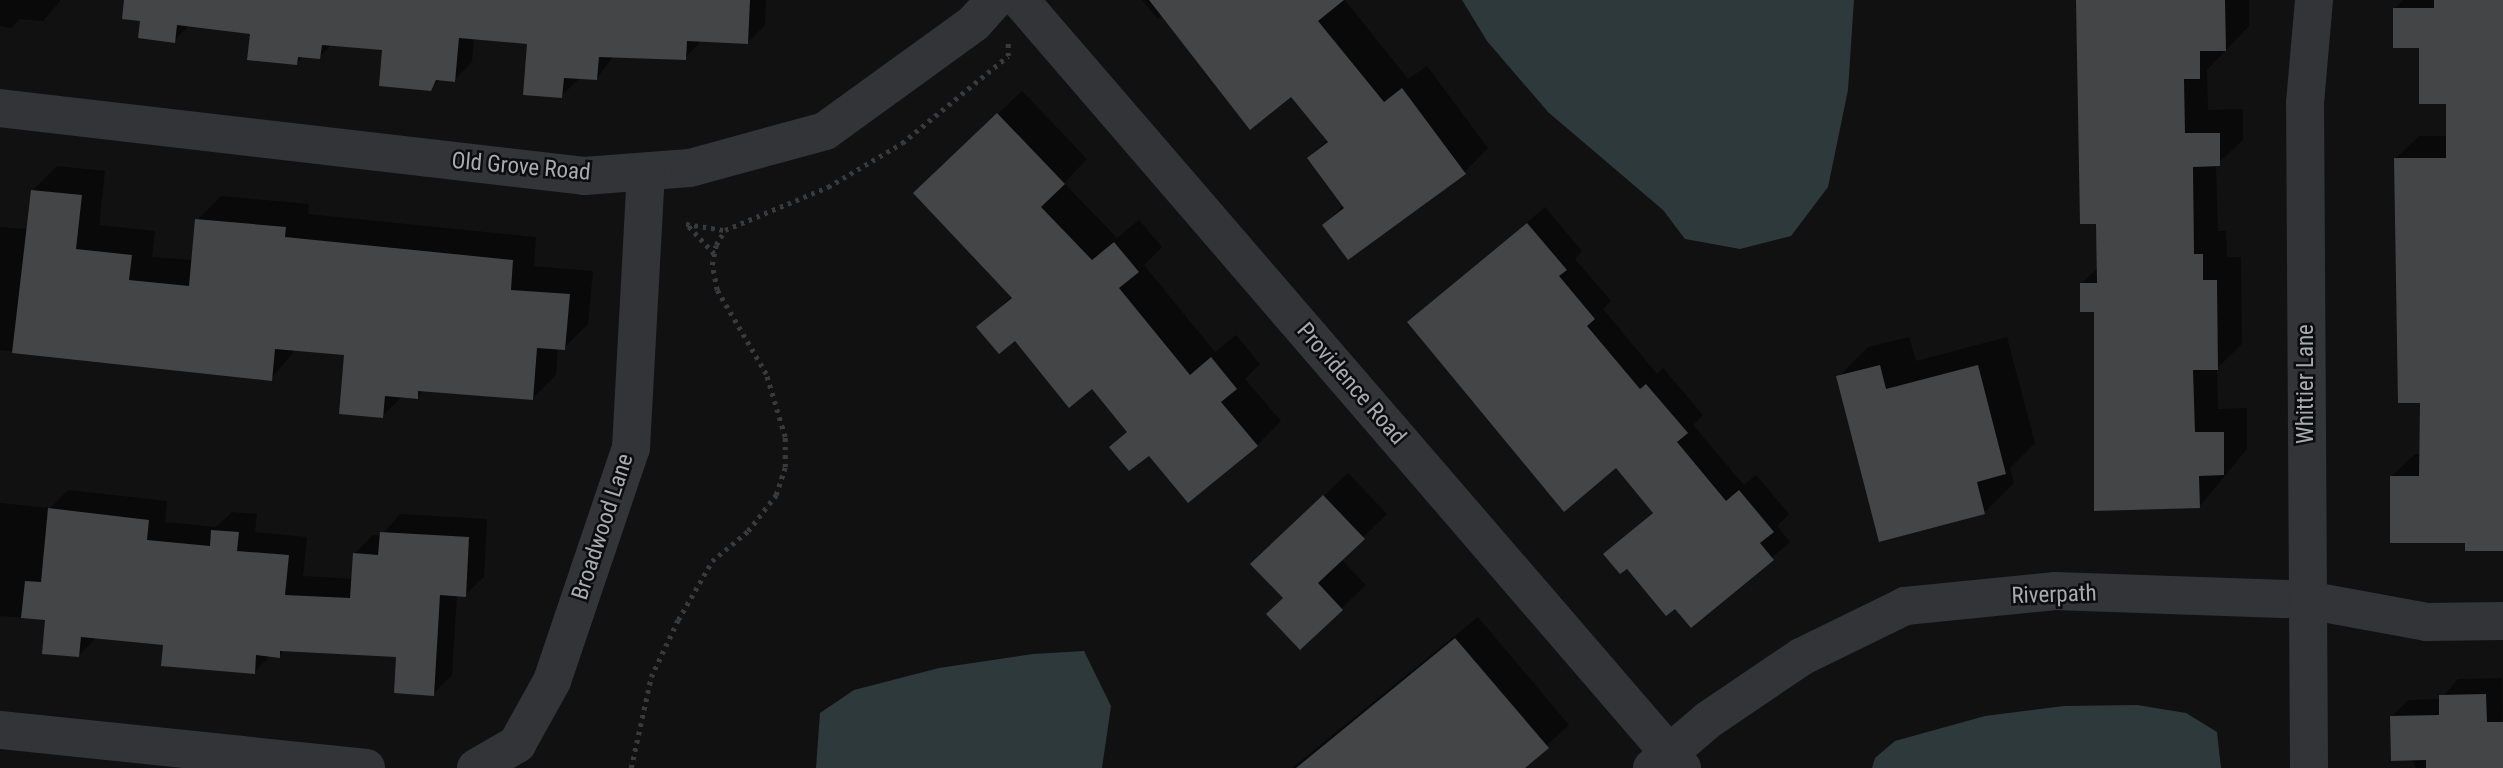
<!DOCTYPE html>
<html>
<head>
<meta charset="utf-8">
<style>
	body { margin:0 }
	#map { position:relative; width:2503px; height:768px; overflow:hidden; background:#111112; font-family:"Roboto Condensed",sans-serif }
	div>[style] { position:absolute }
	.water>* { inset:0; background:#2e393b }
	.shadow>* { inset:0; background:#0007 }
	.building>* { inset:0; background:#434547 }
	.path>* { height:4.5px; margin-top:-2.25px; transform-origin:0; background:repeating-linear-gradient(90deg,#383b3e 0 3.5px,transparent 0 8.5px) }
	.minor>* { height:38px; margin:-19px; padding:0 19px; transform-origin:19px; border-radius:19px; background:#323437 }
	span { translate:-50% -50%; white-space:nowrap; text-align:center; line-height:1.15; -webkit-text-stroke:5px #0c0c0d; paint-order:stroke }
	.street-label { font-size:23px; color:#a4abb1 }
</style>
</head>
<body>
<div id="map">
	<div class="water">
		<i style="clip-path:polygon(1462px 0,1854px 0,1848px 90px,1828px 187px,1791px 236px,1740px 249px,1685px 239px,1663px 210px,1548px 112px,1487px 41px)"></i>
		<i style="clip-path:polygon(1084px 651px,1111px 706px,1102px 768px,816px 768px,820px 713px,854px 690px,939px 668px,1033px 654px)"></i>
		<i style="clip-path:polygon(2137px 705px,2186px 713px,2217px 732px,2221px 768px,1872px 768px,1875px 758px,1895px 741px,1985px 716px,2064px 706px)"></i>
	</div>
	<div class="shadow">
		<i style="clip-path:polygon(0 0,61px 0,43px 21px,20px 19px,11px 28px,0 26px)"></i>
		<i style="clip-path:polygon(144px 0,766px 0,765px 25px,747px 43px,702px 40px,685px 58px,614px 56px,596px 79px,580px 78px,561px 96px,529px 43px,474px 38px,472px 62px,454px 80px,441px 79px,430px 89px,384px 48px,332px 44px,319px 57px,304px 56px,296px 63px,252px 32px,190px 25px,174px 41px)"></i>
		<i style="clip-path:polygon(1142px 0,1345px 0,1408px 79px,1427px 66px,1488px 148px,1465px 172px,1324px 225px,1344px 205px,1309px 158px,1328px 139px,1292px 95px,1163px 15px,1158px 19px)"></i>
		<i style="clip-path:polygon(2078px 0,2249px 0,2249px 26px,2207px 70px,2208px 110px,2243px 109px,2243px 140px,2216px 165px,2218px 231px,2226px 231px,2227px 257px,2241px 257px,2242px 344px,2217px 368px,2218px 409px,2247px 408px,2247px 449px,2199px 507px,2081px 284px,2099px 267px)"></i>
		<i style="clip-path:polygon(2403px 0,2503px 0,2503px 549px,2467px 541px,2392px 476px,2415px 454px,2421px 454px,2422px 402px,2396px 158px,2419px 136px,2448px 136px,2448px 102px,2421px 46px,2395px 8px)"></i>
		<i style="clip-path:polygon(1022px 91px,1087px 159px,1064px 183px,1117px 238px,1139px 220px,1162px 247px,1144px 265px,1215px 352px,1236px 335px,1260px 364px,1245px 379px,1281px 421px,1257px 445px,1149px 453px,1112px 447px,1128px 431px,1093px 387px,1015px 339px,979px 327px,1013px 295px,939px 169px)"></i>
		<i style="clip-path:polygon(57px 166px,105px 171px,99px 225px,155px 231px,152px 257px,193px 260px,197px 220px,221px 196px,309px 204px,308px 214px,536px 237px,534px 266px,593px 271px,588px 324px,564px 348px,558px 348px,556px 375px,532px 399px,424px 390px,417px 397px,403px 396px,382px 416px,346px 353px,296px 349px,271px 379px,0 350px,0 227px,28px 229px,33px 190px)"></i>
		<i style="clip-path:polygon(1545px 207px,1582px 251px,1575px 259px,1611px 301px,1603px 309px,1657px 374px,1663px 368px,1703px 415px,1693px 425px,1744px 485px,1756px 475px,1789px 514px,1777px 526px,1790px 542px,1691px 626px,1675px 607px,1606px 554px,1654px 511px,1616px 466px,1410px 322px)"></i>
		<i style="clip-path:polygon(1909px 337px,1916px 361px,2007px 337px,2035px 443px,2010px 468px,2014px 483px,1984px 513px,1838px 377px,1868px 347px)"></i>
		<i style="clip-path:polygon(1348px 473px,1387px 514px,1341px 559px,1366px 585px,1300px 647px,1285px 598px,1277px 540px)"></i>
		<i style="clip-path:polygon(68px 490px,167px 501px,165px 522px,216px 527px,232px 512px,257px 514px,255px 532px,307px 537px,303px 576px,353px 579px,354px 554px,373px 535px,381px 536px,400px 514px,487px 519px,484px 577px,465px 595px,457px 595px,452px 675px,433px 694px,398px 655px,285px 649px,279px 656px,271px 655px,254px 672px,165px 643px,97px 637px,79px 655px,47px 619px,0 616px,0 503px,50px 508px)"></i>
		<i style="clip-path:polygon(1478px 617px,1569px 725px,1522px 768px,1292px 768px)"></i>
		<i style="clip-path:polygon(2502px 678px,2503px 768px,2416px 768px,2392px 716px,2409px 700px,2441px 699px,2458px 679px)"></i>
	</div>
	<div class="building">
		<i style="clip-path:polygon(124px 0,750px 0,748px 44px,687px 41px,686px 60px,599px 57px,597px 80px,564px 78px,562px 98px,523px 95px,527px 44px,459px 38px,455px 82px,436px 80px,431px 91px,379px 86px,382px 50px,322px 45px,320px 59px,298px 57px,297px 65px,247px 60px,250px 34px,177px 25px,175px 43px,138px 38px,140px 21px,122px 19px)"></i>
		<i style="clip-path:polygon(1149px 0,1344px 0,1318px 21px,1384px 102px,1402px 88px,1466px 174px,1348px 260px,1322px 225px,1344px 208px,1307px 158px,1328px 142px,1291px 97px,1250px 130px)"></i>
		<i style="clip-path:polygon(2076px 0,2225px 0,2226px 51px,2200px 51px,2200px 79px,2184px 79px,2185px 133px,2220px 133px,2220px 166px,2193px 167px,2194px 254px,2203px 254px,2203px 280px,2217px 280px,2218px 370px,2193px 370px,2195px 432px,2224px 432px,2224px 475px,2199px 476px,2200px 508px,2094px 511px,2094px 312px,2080px 312px,2080px 283px,2097px 283px,2096px 224px,2080px 224px)"></i>
		<i style="clip-path:polygon(2434px 0,2503px 0,2503px 551px,2465px 551px,2465px 543px,2390px 543px,2390px 476px,2419px 476px,2420px 403px,2398px 403px,2394px 158px,2446px 158px,2446px 104px,2419px 104px,2419px 48px,2393px 48px,2393px 8px,2434px 8px)"></i>
		<i style="clip-path:polygon(997px 113px,1065px 184px,1041px 207px,1092px 260px,1114px 242px,1139px 272px,1119px 288px,1190px 375px,1211px 357px,1237px 389px,1221px 402px,1258px 446px,1188px 503px,1149px 456px,1129px 471px,1109px 447px,1127px 432px,1092px 389px,1069px 408px,1015px 341px,999px 354px,976px 327px,1012px 298px,913px 193px)"></i>
		<i style="clip-path:polygon(31px 190px,82px 195px,76px 249px,132px 255px,129px 280px,189px 286px,195px 219px,286px 227px,285px 237px,513px 260px,511px 290px,570px 294px,565px 350px,537px 348px,533px 400px,418px 391px,418px 399px,385px 396px,383px 418px,339px 414px,344px 355px,275px 349px,272px 381px,12px 353px)"></i>
		<i style="clip-path:polygon(1527px 223px,1567px 270px,1559px 276px,1595px 319px,1587px 326px,1640px 389px,1646px 384px,1688px 433px,1677px 442px,1726px 501px,1739px 490px,1774px 532px,1760px 543px,1774px 560px,1691px 628px,1675px 609px,1666px 616px,1627px 569px,1620px 574px,1603px 554px,1653px 513px,1616px 468px,1564px 512px,1407px 322px)"></i>
		<i style="clip-path:polygon(1880px 365px,1886px 389px,1978px 365px,2006px 474px,1977px 482px,1985px 514px,1879px 542px,1836px 376px)"></i>
		<i style="clip-path:polygon(1323px 495px,1365px 539px,1318px 583px,1343px 610px,1300px 650px,1266px 614px,1283px 598px,1250px 564px)"></i>
		<i style="clip-path:polygon(48px 508px,149px 520px,147px 540px,210px 546px,211px 530px,239px 532px,237px 551px,289px 555px,285px 595px,350px 598px,353px 553px,378px 555px,380px 532px,469px 537px,466px 597px,440px 595px,434px 696px,394px 693px,396px 657px,280px 651px,280px 658px,256px 655px,255px 674px,161px 666px,163px 645px,81px 637px,79px 657px,42px 654px,45px 620px,21px 618px,25px 581px,41px 582px)"></i>
		<i style="clip-path:polygon(1455px 638px,1549px 748px,1525px 768px,1296px 768px)"></i>
		<i style="clip-path:polygon(2486px 694px,2487px 722px,2503px 722px,2503px 768px,2426px 768px,2426px 760px,2391px 761px,2390px 716px,2439px 715px,2439px 695px)"></i>
	</div>
	<div class="path">
		<i style="left:714px;top:254px;width:41px;rotate:-133deg"></i>
		<i style="left:686px;top:224px;width:39px;rotate:9deg"></i>
		<i style="left:631px;top:768px;width:93px;rotate:-77.6deg"></i>
		<i style="left:651px;top:677px;width:63px;rotate:-64.7deg"></i>
		<i style="left:678px;top:620px;width:68px;rotate:-60deg"></i>
		<i style="left:712px;top:561px;width:47px;rotate:-39.8deg"></i>
		<i style="left:748px;top:531px;width:46px;rotate:-52.1deg"></i>
		<i style="left:776px;top:495px;width:29px;rotate:-72deg"></i>
		<i style="left:785px;top:467px;width:30px;rotate:-90deg"></i>
		<i style="left:785px;top:437px;width:66px;rotate:-106.8deg"></i>
		<i style="left:766px;top:374px;width:97px;rotate:-120.3deg"></i>
		<i style="left:717px;top:290px;width:25px;rotate:-101deg"></i>
		<i style="left:712px;top:265px;width:20px;rotate:-79deg"></i>
		<i style="left:716px;top:245px;width:17px;rotate:-59deg"></i>
		<i style="left:725px;top:230px;width:112px;rotate:-22.7deg"></i>
		<i style="left:828px;top:187px;width:86px;rotate:-30.7deg"></i>
		<i style="left:902px;top:143px;width:137px;rotate:-39.4deg"></i>
		<i style="left:1008px;top:56px;width:13px;rotate:-90deg"></i>
	</div>
	<div class="minor">
		<i style="left:1020px;top:0;width:1014px;rotate:49.24deg"></i>
		<i style="left:0;top:108px;width:588px;rotate:6.64deg"></i>
		<i style="left:584px;top:176px;width:106px;rotate:-4.3deg"></i>
		<i style="left:690px;top:168px;width:140px;rotate:-15.3deg"></i>
		<i style="left:825px;top:131px;width:184px;rotate:-35.9deg"></i>
		<i style="left:974px;top:23px;width:31px;rotate:-48deg"></i>
		<i style="left:0;top:730px;width:368px;rotate:5.9deg"></i>
		<i style="left:476px;top:768px;width:48px;rotate:-30.3deg"></i>
		<i style="left:517px;top:744px;width:72px;rotate:-60.9deg"></i>
		<i style="left:552px;top:681px;width:246px;rotate:-71.3deg"></i>
		<i style="left:631px;top:448px;width:276px;rotate:-86.9deg"></i>
		<i style="left:1652px;top:768px;width:74px;rotate:-40.6deg"></i>
		<i style="left:1708px;top:720px;width:112px;rotate:-34.1deg"></i>
		<i style="left:1801px;top:657px;width:116px;rotate:-26.1deg"></i>
		<i style="left:1905px;top:606px;width:151px;rotate:-5.7deg"></i>
		<i style="left:2055px;top:591px;width:252px;rotate:2deg"></i>
		<i style="left:2307px;top:600px;width:122px;rotate:10.4deg"></i>
		<i style="left:2427px;top:622px;width:76px;rotate:-0.8deg"></i>
		<i style="left:2309px;top:768px;width:665px;rotate:-90.34deg"></i>
		<i style="left:2305px;top:103px;width:103px;rotate:-85deg"></i>
	</div>
	<div class="street-label">
		<span style="left:521px;top:167px;rotate:5deg">Old Grove Road</span>
		<span style="left:1351px;top:384px;rotate:49deg">Providence Road</span>
		<span style="left:2306px;top:384px;rotate:-90deg">Whittier Lane</span>
		<span style="left:603px;top:527px;rotate:-72deg">Broadwood Lane</span>
		<span style="left:2054px;top:595px;rotate:-2deg">Riverpath</span>
	</div>
</div>
</body>
</html>
